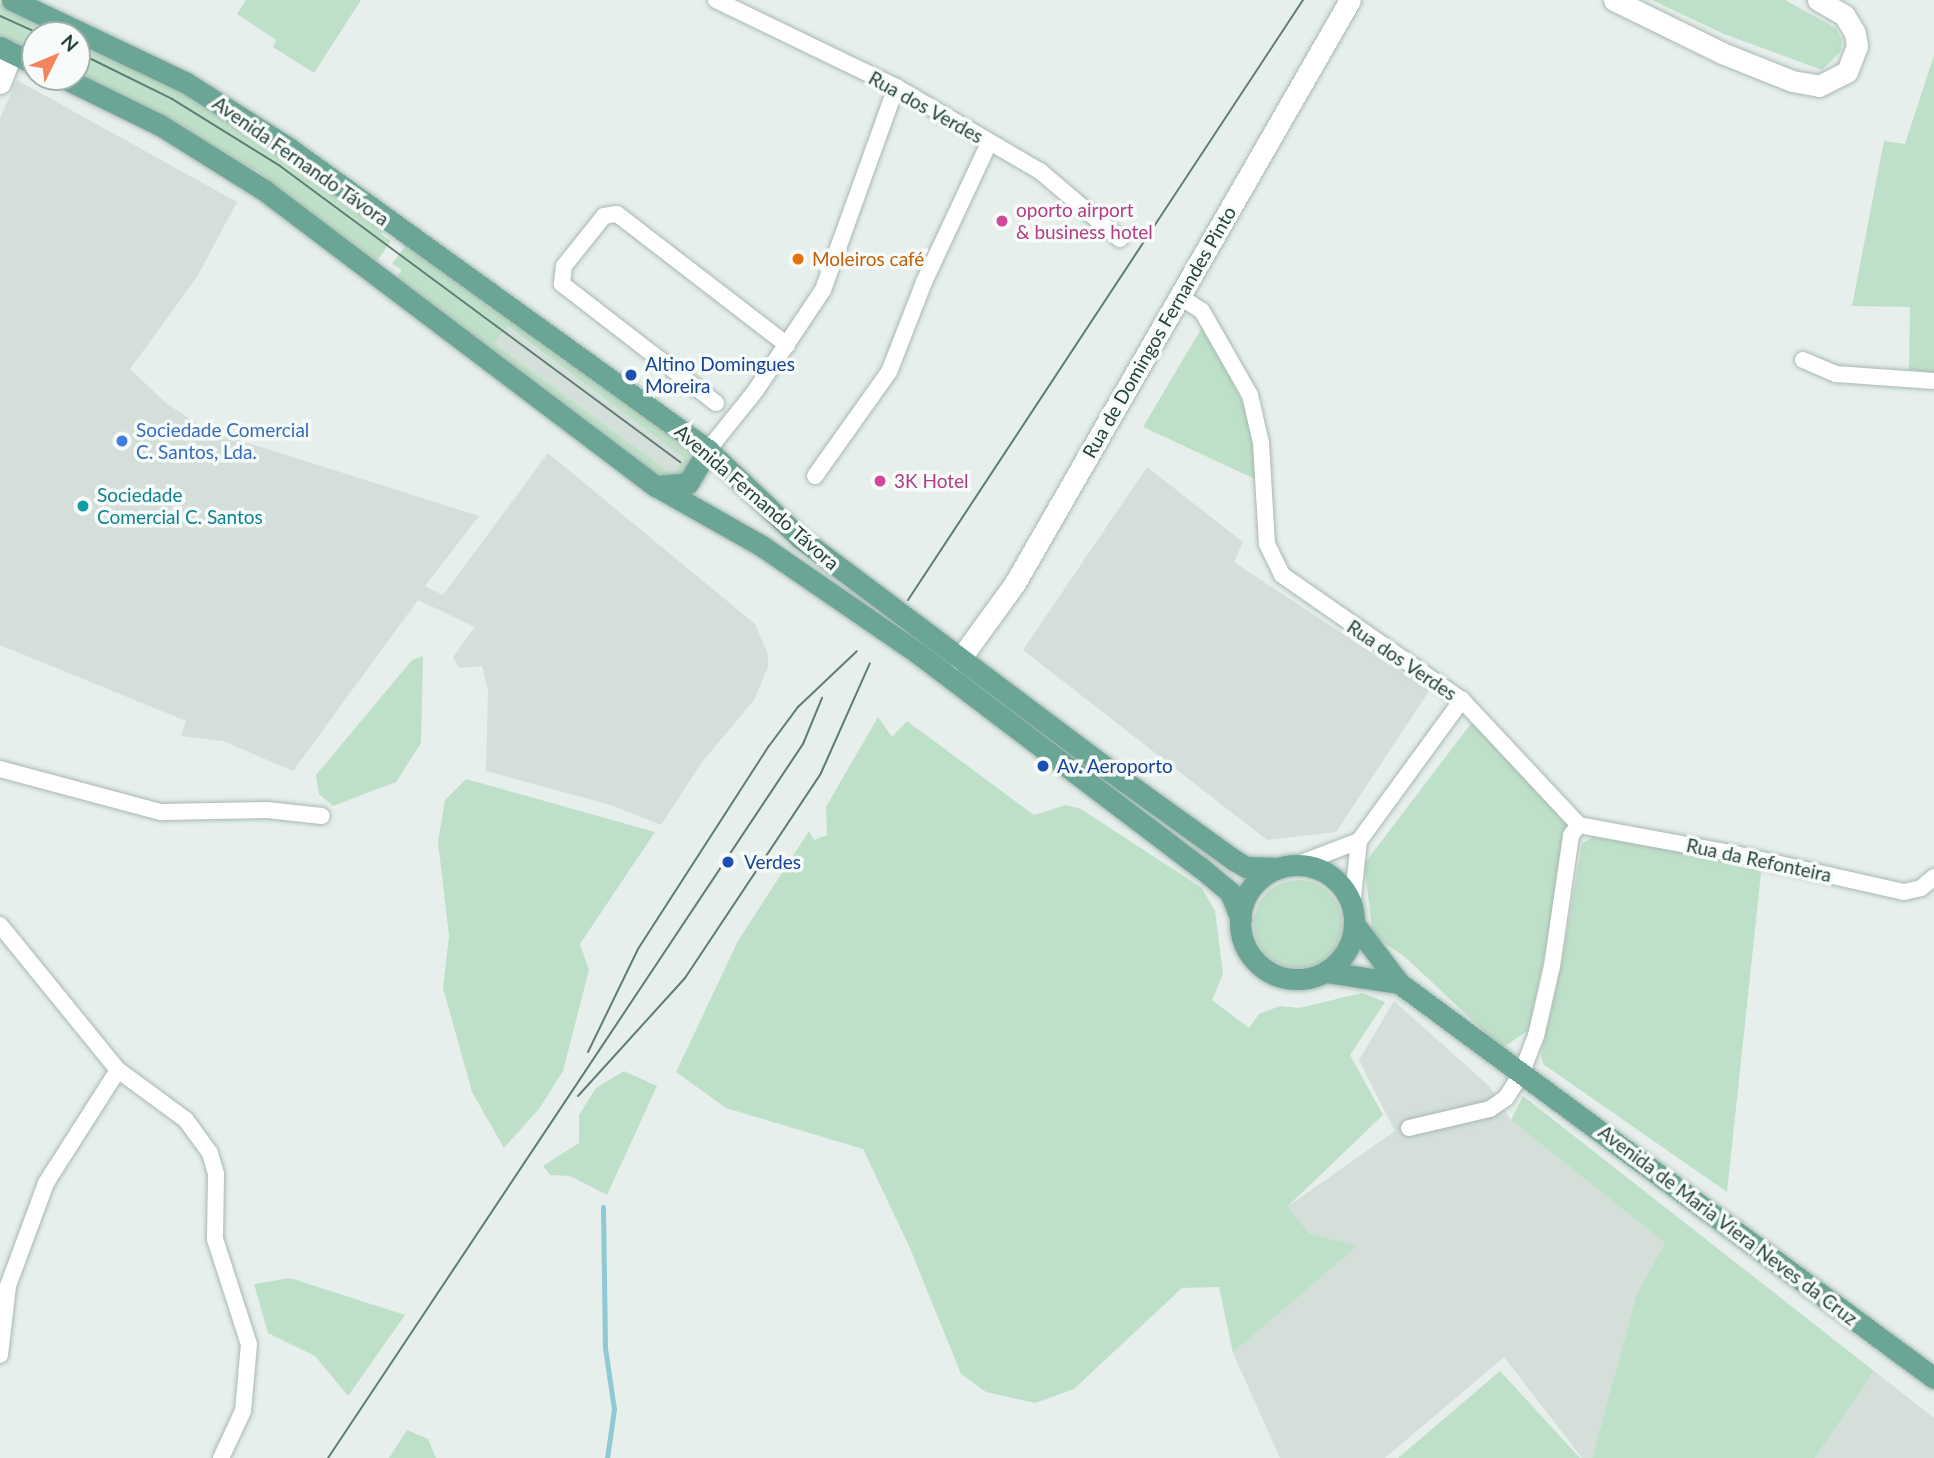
<!DOCTYPE html>
<html>
<head>
<meta charset="utf-8">
<style>
	body { margin:0 }
	#map { position:relative; width:1934px; height:1458px; overflow:hidden; background:#e6efeb; font-family:Lato,sans-serif }
	div>[style] { position:absolute }
	.built>* { inset:0; background:#d4dfda }
	.green>* { inset:0; background:#bfe0c8 }
	.round { border-radius:50% }
	.stream>* { height:5px; margin:-2.5px; padding:0 2.5px; transform-origin:2.5px; border-radius:2.5px; background:#8ec9d4 }
	.roads { filter:drop-shadow(0 0 2px #a8b8b2) drop-shadow(0 0 2px #a8b8b2) }
	.street>* { height:16px; margin:-8px; padding:0 8px; transform-origin:8px; border-radius:8px; background:#fff }
	.secondary>* { height:21px; margin:-10.5px; padding:0 10.5px; transform-origin:10.5px; border-radius:10.5px; background:#fff }
	.primary>* { height:21px; margin:-10.5px; padding:0 10.5px; transform-origin:10.5px; border-radius:10.5px; background:#6aa596 }
	.primary>.ring { margin:-10.5px; padding:0; box-sizing:content-box; background:none; border:21px solid #6aa596; border-radius:50% }
	.tram>* { height:2px; margin:-1px; padding:0 1px; transform-origin:1px; border-radius:1px; background:#5f7d75 }
	.dots>* { width:19px; height:19px; translate:-50% -50%; box-sizing:border-box; border:4px solid #f7fbf9; border-radius:50% }
	span { translate:-50% -50%; white-space:nowrap; text-align:center; line-height:1.15; -webkit-text-stroke:7px #f7fbf9; paint-order:stroke }
	.street-label { font-size:19px; color:#24423a }
	.hotel-label { font-size:19px; color:#b23c85 }
	.left { translate:0 -50%; text-align:left }
	.food-label { font-size:19px; color:#c56008 }
	.transit-label { font-size:19px; color:#164399 }
	.shop-label { font-size:19px; color:#366cbe }
	.culture-label { font-size:19px; color:#0d838f }
	.north { position:absolute; left:21px; top:21px; width:70px; height:70px; box-sizing:border-box; background:#f7fbf9; border:2px solid #a3b1ad; border-radius:50%; rotate:47deg; font-size:19px; font-weight:700; line-height:28px; text-align:center; color:#24423a }
	.north::after { content:''; display:block; margin:auto; width:24px; height:32px; background:#f4845f; clip-path:polygon(50% 0,100% 100%,50% 72%,0 100%) }
</style>
</head>
<body>
<div id="map">
	<div class="built">
		<i style="clip-path:polygon(17px 80px,237px 202px,197px 277px,130px 369px,167px 404px,207px 430px,479px 516px,425px 586px,443px 595px,548px 453px,755px 624px,768px 654px,768px 667px,754px 700px,702px 762px,661px 825px,611px 805px,486px 771px,488px 690px,482px 666px,459px 668px,453px 657px,475px 627px,418px 600px,293px 771px,223px 741px,181px 736px,186px 721px,0 645px,0 118px)"></i>
		<i style="clip-path:polygon(506px 326px,684px 458px,673px 475px,494px 343px)"></i>
		<i style="clip-path:polygon(1147px 467px,1243px 542px,1234px 562px,1429px 691px,1336px 832px,1267px 840px,1023px 650px)"></i>
		<i style="clip-path:polygon(1394px 1001px,1489px 1086px,1511px 1120px,1665px 1243px,1637px 1293px,1592px 1458px,1582px 1458px,1504px 1357px,1385px 1458px,1280px 1458px,1233px 1353px,1356px 1246px,1299px 1230px,1287px 1207px,1395px 1131px,1359px 1060px)"></i>
		<i style="clip-path:polygon(1874px 1371px,1934px 1418px,1934px 1458px,1815px 1458px)"></i>
	</div>
	<div class="green">
		<i style="clip-path:polygon(246px 0,361px 0,314px 73px,273px 47px,276px 40px,237px 14px)"></i>
		<i style="clip-path:polygon(1652px 0,1785px 0,1836px 28px,1842px 40px,1841px 51px,1822px 70px,1724px 34px)"></i>
		<i style="clip-path:polygon(0 3px,41px 20px,38px 27px,46px 31px,35px 35px,35px 53px,0 36px)"></i>
		<i style="clip-path:polygon(77px 38px,178px 89px,252px 134px,385px 227px,381px 234px,391px 241px,377px 261px,258px 172px,77px 73px)"></i>
		<i style="clip-path:polygon(1934px 55px,1934px 373px,1909px 370px,1910px 307px,1852px 306px,1884px 141px,1905px 144px)"></i>
		<i style="clip-path:polygon(evenodd,406px 245px,689px 449px,692px 458px,685px 477px,666px 481px,397px 277px,402px 270px,392px 264px,406px 245px,507px 326px,684px 458px,673px 475px,494px 343px,507px 326px)"></i>
		<i style="clip-path:polygon(1204px 324px,1254px 426px,1255px 479px,1143px 427px)"></i>
		<i style="clip-path:polygon(423px 656px,421px 743px,396px 782px,333px 806px,319px 794px,316px 775px,412px 660px)"></i>
		<i style="clip-path:polygon(878px 717px,892px 737px,907px 721px,1034px 815px,1066px 805px,1081px 809px,1202px 888px,1215px 911px,1223px 974px,1212px 1000px,1249px 1028px,1259px 1014px,1280px 1006px,1299px 1008px,1362px 993px,1385px 1002px,1350px 1055px,1383px 1115px,1287px 1207px,1309px 1233px,1357px 1246px,1233px 1353px,1219px 1287px,1182px 1288px,1074px 1389px,1035px 1403px,986px 1392px,961px 1374px,909px 1246px,863px 1149px,726px 1108px,676px 1072px,738px 941px,809px 831px,814px 840px,827px 835px,826px 807px)"></i>
		<i style="clip-path:polygon(1473px 721px,1572px 820px,1529px 1030px,1502px 1048px,1405px 957px,1373px 935px,1364px 864px)"></i>
		<i style="clip-path:polygon(466px 779px,655px 832px,580px 944px,589px 970px,563px 1071px,539px 1109px,504px 1148px,472px 1092px,443px 988px,449px 936px,438px 842px,445px 800px)"></i>
		<i style="clip-path:polygon(1594px 837px,1762px 864px,1727px 1192px,1543px 1064px,1541px 1053px,1561px 967px,1582px 843px)"></i>
		<i class="round" style="left:1254px;top:880px;width:88px;height:88px"></i>
		<i style="clip-path:polygon(624px 1071px,657px 1086px,607px 1195px,570px 1176px,550px 1175px,543px 1166px,579px 1143px,579px 1115px,596px 1088px)"></i>
		<i style="clip-path:polygon(1523px 1096px,1874px 1371px,1815px 1458px,1592px 1458px,1637px 1293px,1665px 1243px,1511px 1120px)"></i>
		<i style="clip-path:polygon(290px 1278px,405px 1315px,348px 1396px,315px 1356px,268px 1333px,254px 1284px)"></i>
		<i style="clip-path:polygon(1500px 1371px,1580px 1458px,1398px 1458px)"></i>
		<i style="clip-path:polygon(407px 1430px,428px 1439px,436px 1458px,389px 1458px)"></i>
	</div>
	<div class="stream">
		<i style="left:603px;top:1207px;width:141px;rotate:89.2deg"></i>
		<i style="left:605px;top:1348px;width:62px;rotate:81.6deg"></i>
		<i style="left:614px;top:1409px;width:49px;rotate:98.1deg"></i>
	</div>
	<div class="roads">
		<div class="street">
			<i style="left:716px;top:0;width:200px;rotate:25.8deg"></i>
			<i style="left:896px;top:87px;width:167px;rotate:30.3deg"></i>
			<i style="left:1040px;top:171px;width:105px;rotate:40.4deg"></i>
			<i style="left:1179px;top:296px;width:27px;rotate:33deg"></i>
			<i style="left:1202px;top:311px;width:97px;rotate:60.3deg"></i>
			<i style="left:1250px;top:395px;width:49px;rotate:77.1deg"></i>
			<i style="left:1261px;top:443px;width:101px;rotate:86.6deg"></i>
			<i style="left:1267px;top:544px;width:34px;rotate:64deg"></i>
			<i style="left:1282px;top:575px;width:219px;rotate:34.8deg"></i>
			<i style="left:1462px;top:700px;width:171px;rotate:46.9deg"></i>
			<i style="left:1803px;top:360px;width:36px;rotate:23deg"></i>
			<i style="left:1836px;top:374px;width:98px;rotate:4.1deg"></i>
			<i style="left:716px;top:403px;width:195px;rotate:-142.3deg"></i>
			<i style="left:562px;top:284px;width:18px;rotate:-84deg"></i>
			<i style="left:564px;top:266px;width:64px;rotate:-51.3deg"></i>
			<i style="left:604px;top:216px;width:13px;rotate:-9deg"></i>
			<i style="left:617px;top:214px;width:215px;rotate:37.6deg"></i>
			<i style="left:708px;top:450px;width:77px;rotate:-51.3deg"></i>
			<i style="left:756px;top:390px;width:120px;rotate:-56.2deg"></i>
			<i style="left:823px;top:290px;width:216px;rotate:-70.2deg"></i>
			<i style="left:815px;top:476px;width:128px;rotate:-54.6deg"></i>
			<i style="left:889px;top:372px;width:97px;rotate:-68.7deg"></i>
			<i style="left:924px;top:282px;width:153px;rotate:-64.9deg"></i>
			<i style="left:0;top:769px;width:167px;rotate:15deg"></i>
			<i style="left:161px;top:812px;width:106px;rotate:-1.1deg"></i>
			<i style="left:267px;top:810px;width:55px;rotate:6.2deg"></i>
			<i style="left:1579px;top:825px;width:159px;rotate:10.5deg"></i>
			<i style="left:1735px;top:854px;width:173px;rotate:12.7deg"></i>
			<i style="left:1904px;top:892px;width:17px;rotate:-13deg"></i>
			<i style="left:1921px;top:888px;width:17px;rotate:-40deg"></i>
			<i style="left:1296px;top:865px;width:67px;rotate:-20.9deg"></i>
			<i style="left:1352px;top:906px;width:65px;rotate:-83.9deg"></i>
			<i style="left:1359px;top:841px;width:175px;rotate:-53.9deg"></i>
			<i style="left:0;top:925px;width:187px;rotate:50.9deg"></i>
			<i style="left:118px;top:1070px;width:84px;rotate:36.3deg"></i>
			<i style="left:186px;top:1120px;width:41px;rotate:54deg"></i>
			<i style="left:210px;top:1153px;width:22px;rotate:74deg"></i>
			<i style="left:216px;top:1174px;width:65px;rotate:90.9deg"></i>
			<i style="left:215px;top:1239px;width:110px;rotate:72.1deg"></i>
			<i style="left:249px;top:1344px;width:67px;rotate:95.1deg"></i>
			<i style="left:243px;top:1411px;width:52px;rotate:115.1deg"></i>
			<i style="left:1409px;top:1128px;width:83px;rotate:-13.2deg"></i>
			<i style="left:1490px;top:1109px;width:19px;rotate:-35deg"></i>
			<i style="left:1506px;top:1098px;width:31px;rotate:-58deg"></i>
			<i style="left:1522px;top:1072px;width:39px;rotate:-69deg"></i>
			<i style="left:1536px;top:1036px;width:72px;rotate:-77.1deg"></i>
			<i style="left:1552px;top:966px;width:132px;rotate:-81.7deg"></i>
			<i style="left:1571px;top:835px;width:13px;rotate:-51deg"></i>
			<i style="left:0;top:1355px;width:69px;rotate:-83.4deg"></i>
			<i style="left:8px;top:1286px;width:110px;rotate:-69.7deg"></i>
			<i style="left:46px;top:1183px;width:134px;rotate:-57.5deg"></i>
		</div>
		<div class="secondary">
			<i style="left:1614px;top:0;width:120px;rotate:26.1deg"></i>
			<i style="left:1722px;top:53px;width:75px;rotate:21.8deg"></i>
			<i style="left:1792px;top:81px;width:27px;rotate:10deg"></i>
			<i style="left:1819px;top:86px;width:31px;rotate:-27deg"></i>
			<i style="left:1847px;top:72px;width:28px;rotate:-69deg"></i>
			<i style="left:1857px;top:46px;width:13px;rotate:-99deg"></i>
			<i style="left:1855px;top:33px;width:21px;rotate:-121deg"></i>
			<i style="left:1844px;top:15px;width:30px;rotate:-150deg"></i>
			<i style="left:0;top:83px;width:33px;rotate:-69deg"></i>
			<i style="left:960px;top:659px;width:94px;rotate:-54.1deg"></i>
			<i style="left:1015px;top:583px;width:672px;rotate:-60.12deg"></i>
		</div>
		<div class="primary">
			<i style="left:12px;top:0;width:191px;rotate:25.4deg"></i>
			<i style="left:185px;top:82px;width:125px;rotate:32.5deg"></i>
			<i style="left:290px;top:149px;width:515px;rotate:35.76deg"></i>
			<i style="left:708px;top:450px;width:127px;rotate:43.7deg"></i>
			<i style="left:800px;top:538px;width:383px;rotate:36.9deg"></i>
			<i style="left:1106px;top:768px;width:158px;rotate:35.7deg"></i>
			<i style="left:1234px;top:860px;width:14px;rotate:30deg"></i>
			<i style="left:1246px;top:867px;width:32px;rotate:2deg"></i>
			<i style="left:0;top:47px;width:39px;rotate:26deg"></i>
			<i style="left:62px;top:77px;width:109px;rotate:26.1deg"></i>
			<i style="left:160px;top:125px;width:123px;rotate:32deg"></i>
			<i style="left:264px;top:190px;width:491px;rotate:37.1deg"></i>
			<i style="left:656px;top:486px;width:122px;rotate:29.5deg"></i>
			<i style="left:762px;top:546px;width:191px;rotate:34.5deg"></i>
			<i style="left:919px;top:654px;width:353px;rotate:37.2deg"></i>
			<i style="left:1200px;top:867px;width:39px;rotate:40deg"></i>
			<i style="left:1230px;top:892px;width:29px;rotate:68deg"></i>
			<i style="left:656px;top:486px;width:32px;rotate:-5deg"></i>
			<i style="left:688px;top:483px;width:39px;rotate:-59deg"></i>
			<i class="ring" style="left:1240px;top:865px;width:93px;height:93px"></i>
			<i style="left:1355px;top:925px;width:73px;rotate:52.8deg"></i>
			<i style="left:1399px;top:983px;width:665px;rotate:36.44deg"></i>
			<i style="left:1326px;top:972px;width:74px;rotate:8.6deg"></i>
		</div>
	</div>
	<div class="tram">
		<i style="left:0;top:16px;width:46px;rotate:24.3deg"></i>
		<i style="left:77px;top:52px;width:106px;rotate:26.3deg"></i>
		<i style="left:172px;top:99px;width:127px;rotate:31.8deg"></i>
		<i style="left:280px;top:166px;width:498px;rotate:36.5deg"></i>
		<i style="left:908px;top:600px;width:718px;rotate:-56.64deg"></i>
		<i style="left:588px;top:1052px;width:114px;rotate:-64.1deg"></i>
		<i style="left:638px;top:949px;width:242px;rotate:-57.2deg"></i>
		<i style="left:769px;top:746px;width:49px;rotate:-53.4deg"></i>
		<i style="left:798px;top:707px;width:81px;rotate:-43.5deg"></i>
		<i style="left:578px;top:1096px;width:159px;rotate:-47.8deg"></i>
		<i style="left:685px;top:978px;width:246px;rotate:-56.4deg"></i>
		<i style="left:821px;top:773px;width:120px;rotate:-66deg"></i>
		<i style="left:328px;top:1458px;width:858px;rotate:-56.37deg"></i>
		<i style="left:803px;top:744px;width:50px;rotate:-67.6deg"></i>
	</div>
	<div class="dots">
		<i style="left:1002px;top:221px;background:#d1479c"></i>
		<i style="left:798px;top:259px;background:#e8710a"></i>
		<i style="left:631px;top:375px;background:#1a4fb4"></i>
		<i style="left:122px;top:441px;background:#3f7fe0"></i>
		<i style="left:880px;top:481px;background:#d1479c"></i>
		<i style="left:83px;top:506px;background:#0f9aa8"></i>
		<i style="left:1043px;top:766px;background:#1a4fb4"></i>
		<i style="left:728px;top:862px;background:#1a4fb4"></i>
	</div>
	<div class="street-label">
		<span style="left:926px;top:107px;rotate:29deg">Rua dos Verdes</span>
		<span style="left:301px;top:161px;rotate:35deg">Avenida Fernando Távora</span>
		<span style="left:1159px;top:332px;rotate:-60deg">Rua de Domingos Fernandes Pinto</span>
		<span style="left:757px;top:497px;rotate:41deg">Avenida Fernando Távora</span>
		<span style="left:1402px;top:660px;rotate:34deg">Rua dos Verdes</span>
		<span style="left:1759px;top:860px;rotate:12deg">Rua da Refonteira</span>
		<span style="left:1728px;top:1225px;rotate:37deg">Avenida de Maria Viera Neves da Cruz</span>
	</div>
	<div class="hotel-label">
		<span class="left" style="left:1016px;top:221px">oporto airport<br>&amp; business hotel</span>
		<span class="left" style="left:894px;top:481px">3K Hotel</span>
	</div>
	<div class="food-label">
		<span class="left" style="left:812px;top:259px">Moleiros café</span>
	</div>
	<div class="transit-label">
		<span class="left" style="left:645px;top:375px">Altino Domingues<br>Moreira</span>
		<span class="left" style="left:1057px;top:766px">Av. Aeroporto</span>
		<span class="left" style="left:744px;top:862px">Verdes</span>
	</div>
	<div class="shop-label">
		<span class="left" style="left:136px;top:441px">Sociedade Comercial<br>C. Santos, Lda.</span>
	</div>
	<div class="culture-label">
		<span class="left" style="left:97px;top:506px">Sociedade<br>Comercial C. Santos</span>
	</div>
	<div class="north">N</div>
</div>
</body>
</html>
